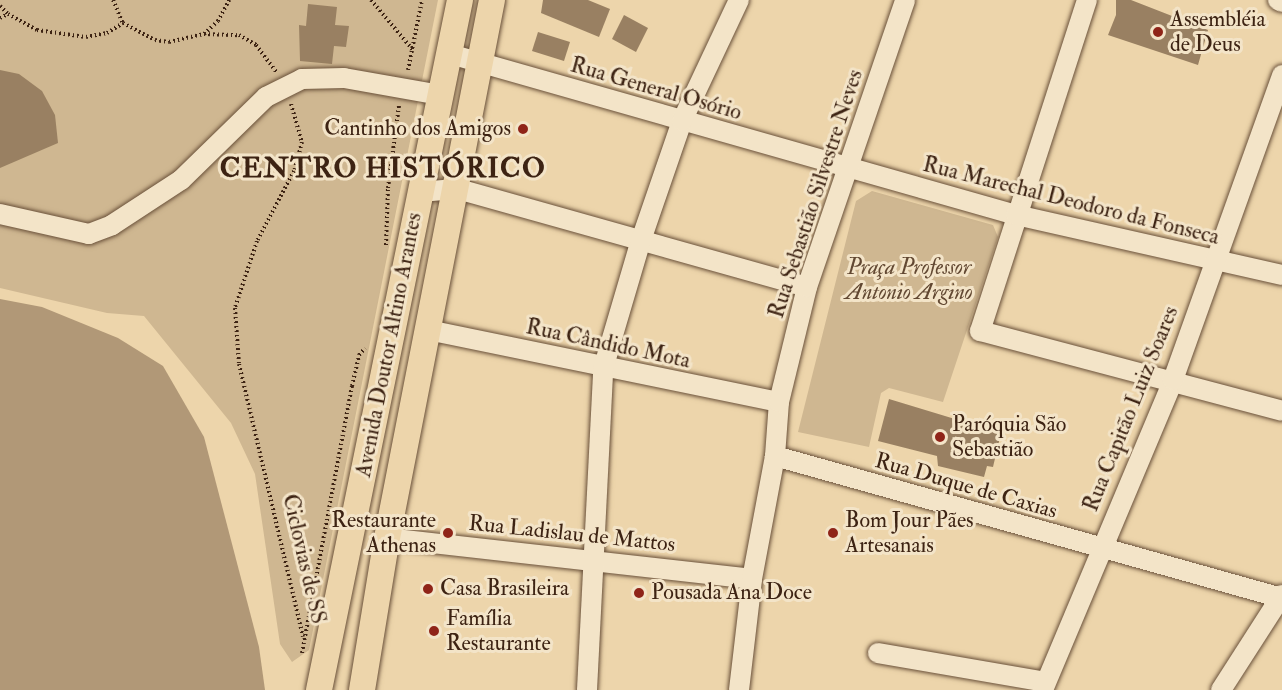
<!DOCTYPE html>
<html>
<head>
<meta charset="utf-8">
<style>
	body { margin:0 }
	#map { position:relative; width:1282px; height:690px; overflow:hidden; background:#edd5ab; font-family:"IM FELL Double Pica",serif }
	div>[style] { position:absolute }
	.green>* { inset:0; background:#cfb791 }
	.water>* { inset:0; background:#b19877 }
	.building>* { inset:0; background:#998062 }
	.path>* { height:4px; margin-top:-2px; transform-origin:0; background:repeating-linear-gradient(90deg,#3d2313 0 1.5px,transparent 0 4.5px) }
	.roads { filter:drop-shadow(0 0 2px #695039) drop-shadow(0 0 2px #695039) }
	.minor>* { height:20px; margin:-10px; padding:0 10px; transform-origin:10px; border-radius:10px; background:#f3e4c8 }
	.major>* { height:26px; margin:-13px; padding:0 13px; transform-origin:13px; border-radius:13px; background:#edd5ab }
	.dots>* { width:16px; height:16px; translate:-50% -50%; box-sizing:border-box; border:3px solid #f3e4c8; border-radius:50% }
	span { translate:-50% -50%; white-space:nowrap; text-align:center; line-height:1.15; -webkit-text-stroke:6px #f3e4c8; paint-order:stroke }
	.poi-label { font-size:22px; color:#3d2313 }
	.left { translate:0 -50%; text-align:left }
	.right { translate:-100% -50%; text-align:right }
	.street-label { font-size:22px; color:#3d2313 }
	.park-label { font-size:22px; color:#624832; font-style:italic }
	.district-label { font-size:28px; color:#3d2313; font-weight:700; letter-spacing:1.5px }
</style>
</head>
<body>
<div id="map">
	<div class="green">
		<i style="clip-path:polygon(0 0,438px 0,309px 650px,292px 662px,280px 644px,255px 474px,231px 423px,144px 316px,107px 313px,0 288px)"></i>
		<i style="clip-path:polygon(872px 191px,993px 225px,998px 237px,943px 402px,889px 388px,881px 393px,869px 447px,798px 432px,856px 201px)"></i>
	</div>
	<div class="water">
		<i style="clip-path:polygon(0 299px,42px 307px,118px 338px,163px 366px,204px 437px,259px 647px,265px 690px,0 690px)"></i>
	</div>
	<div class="building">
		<i style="clip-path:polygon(543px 0,588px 0,610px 9px,599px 37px,541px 13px)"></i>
		<i style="clip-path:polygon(1116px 0,1131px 0,1208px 30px,1198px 65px,1108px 35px,1116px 15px)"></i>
		<i style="clip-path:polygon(308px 4px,337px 7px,335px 25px,349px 26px,346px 47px,334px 46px,332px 64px,300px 61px,299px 25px,306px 26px)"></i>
		<i style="clip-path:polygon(624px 15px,648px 28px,636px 52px,612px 39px)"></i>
		<i style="clip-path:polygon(538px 32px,570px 42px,564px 61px,532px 51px)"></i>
		<i style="clip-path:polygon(0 70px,19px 74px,42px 91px,55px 115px,58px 143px,0 168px)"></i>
		<i style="clip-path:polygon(889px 399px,1001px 433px,993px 467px,987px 466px,984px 477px,938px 466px,937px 456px,878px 441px)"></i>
	</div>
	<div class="path">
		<i style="left:113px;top:0;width:25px;rotate:67deg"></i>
		<i style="left:123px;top:23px;width:36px;rotate:28deg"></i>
		<i style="left:155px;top:40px;width:14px;rotate:8deg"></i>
		<i style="left:169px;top:42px;width:36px;rotate:-13deg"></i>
		<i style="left:204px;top:34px;width:19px;rotate:-43deg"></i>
		<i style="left:218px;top:21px;width:24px;rotate:-62deg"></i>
		<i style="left:371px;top:0;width:65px;rotate:50deg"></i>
		<i style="left:0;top:6px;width:11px;rotate:45deg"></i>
		<i style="left:0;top:18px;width:9px;rotate:-27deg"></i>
		<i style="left:8px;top:14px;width:33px;rotate:29deg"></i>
		<i style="left:37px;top:30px;width:49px;rotate:8.1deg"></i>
		<i style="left:86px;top:37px;width:21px;rotate:-11deg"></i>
		<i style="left:107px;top:33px;width:19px;rotate:-32deg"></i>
		<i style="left:204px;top:34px;width:35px;rotate:2deg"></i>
		<i style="left:239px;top:35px;width:20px;rotate:30deg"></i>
		<i style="left:256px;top:45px;width:34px;rotate:53deg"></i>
		<i style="left:408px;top:70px;width:71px;rotate:-78.7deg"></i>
		<i style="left:291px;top:104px;width:40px;rotate:74deg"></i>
		<i style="left:302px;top:142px;width:30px;rotate:105deg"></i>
		<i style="left:294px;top:171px;width:79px;rotate:117.9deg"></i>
		<i style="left:257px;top:241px;width:71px;rotate:108.2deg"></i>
		<i style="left:235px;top:308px;width:56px;rotate:85.9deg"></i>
		<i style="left:239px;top:364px;width:280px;rotate:76.8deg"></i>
		<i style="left:386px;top:245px;width:57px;rotate:-88deg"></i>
		<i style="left:388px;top:188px;width:83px;rotate:-82.4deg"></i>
		<i style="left:302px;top:653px;width:272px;rotate:-79.4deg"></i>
		<i style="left:352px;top:386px;width:32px;rotate:-77deg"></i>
		<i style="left:359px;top:355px;width:9px;rotate:-49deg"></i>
	</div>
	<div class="roads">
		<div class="minor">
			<i style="left:1087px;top:0;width:348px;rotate:107.9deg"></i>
			<i style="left:980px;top:331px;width:312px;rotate:14.8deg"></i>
			<i style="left:1278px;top:0;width:4px;rotate:27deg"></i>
			<i style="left:450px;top:54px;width:588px;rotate:15.88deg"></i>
			<i style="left:1016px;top:215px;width:273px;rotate:12.7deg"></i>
			<i style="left:420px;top:192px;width:38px;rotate:-5deg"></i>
			<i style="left:458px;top:189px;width:362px;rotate:15.7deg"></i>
			<i style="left:0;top:214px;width:91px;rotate:12.7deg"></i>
			<i style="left:89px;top:234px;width:25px;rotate:-21deg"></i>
			<i style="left:112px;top:225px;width:82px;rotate:-33.1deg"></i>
			<i style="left:181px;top:180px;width:119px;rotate:-44.3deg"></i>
			<i style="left:266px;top:97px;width:40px;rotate:-26.6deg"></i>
			<i style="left:302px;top:79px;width:42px;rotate:-1.4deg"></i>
			<i style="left:344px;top:78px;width:97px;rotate:10deg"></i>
			<i style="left:428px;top:330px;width:358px;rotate:11.6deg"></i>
			<i style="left:775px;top:456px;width:527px;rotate:15.65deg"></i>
			<i style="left:387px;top:538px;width:367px;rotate:6.4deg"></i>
			<i style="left:878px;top:653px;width:170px;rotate:9.8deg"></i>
			<i style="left:587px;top:690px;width:321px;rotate:-87.1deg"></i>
			<i style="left:603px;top:369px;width:131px;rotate:-73.6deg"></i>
			<i style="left:640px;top:243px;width:129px;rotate:-71deg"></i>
			<i style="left:682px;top:121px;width:134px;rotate:-64.8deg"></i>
			<i style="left:739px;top:690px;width:112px;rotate:-83.3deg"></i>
			<i style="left:752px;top:579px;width:125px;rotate:-79.4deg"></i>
			<i style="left:775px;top:456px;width:54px;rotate:-85.8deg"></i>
			<i style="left:779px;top:402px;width:118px;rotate:-76.3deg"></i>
			<i style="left:807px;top:287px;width:303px;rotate:-71.1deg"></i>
			<i style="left:1043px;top:690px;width:336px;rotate:-67.2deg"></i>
			<i style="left:1173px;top:380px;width:324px;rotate:-70.3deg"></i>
			<i style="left:1221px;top:690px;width:113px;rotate:-57.3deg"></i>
		</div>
		<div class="major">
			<i style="left:319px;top:690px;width:704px;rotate:-78.45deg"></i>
			<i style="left:362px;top:690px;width:154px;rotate:-80.7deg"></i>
			<i style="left:387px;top:538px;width:548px;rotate:-78.96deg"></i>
		</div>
	</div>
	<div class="dots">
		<i style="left:1158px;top:32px;background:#8f2418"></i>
		<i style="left:523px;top:129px;background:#8f2418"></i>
		<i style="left:940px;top:437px;background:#8f2418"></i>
		<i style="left:448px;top:533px;background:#8f2418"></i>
		<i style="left:833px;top:533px;background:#8f2418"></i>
		<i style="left:428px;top:589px;background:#8f2418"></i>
		<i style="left:639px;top:593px;background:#8f2418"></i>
		<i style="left:434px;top:631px;background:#8f2418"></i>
	</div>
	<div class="poi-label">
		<span class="left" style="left:1170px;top:32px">Assembléia<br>de Deus</span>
		<span class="right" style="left:511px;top:129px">Cantinho dos Amigos</span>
		<span class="left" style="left:952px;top:437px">Paróquia São<br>Sebastião</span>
		<span class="right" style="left:436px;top:533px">Restaurante<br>Athenas</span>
		<span class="left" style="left:845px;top:533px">Bom Jour Pães<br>Artesanais</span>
		<span class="left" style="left:440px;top:589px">Casa Brasileira</span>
		<span class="left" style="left:651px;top:593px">Pousada Ana Doce</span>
		<span class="left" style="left:446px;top:631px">Família<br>Restaurante</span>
	</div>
	<div class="street-label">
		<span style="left:656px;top:89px;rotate:16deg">Rua General Osório</span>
		<span style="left:816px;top:194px;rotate:-72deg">Rua Sebastião Silvestre Neves</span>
		<span style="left:1071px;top:201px;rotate:14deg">Rua Marechal Deodoro da Fonseca</span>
		<span style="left:608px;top:344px;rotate:12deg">Rua Cândido Mota</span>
		<span style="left:389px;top:345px;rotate:-79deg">Avenida Doutor Altino Arantes</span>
		<span style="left:1131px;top:409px;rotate:-68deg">Rua Capitão Luiz Soares</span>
		<span style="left:966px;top:486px;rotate:16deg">Rua Duque de Caxias</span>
		<span style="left:572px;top:534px;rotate:6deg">Rua Ladislau de Mattos</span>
		<span style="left:304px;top:559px;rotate:77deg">Ciclovias de SS</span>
	</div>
	<div class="park-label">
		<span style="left:909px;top:280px">Praça Professor<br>Antonio Argino</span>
	</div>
	<div class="district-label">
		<span style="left:383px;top:169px">CENTRO HISTÓRICO</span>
	</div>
</div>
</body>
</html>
